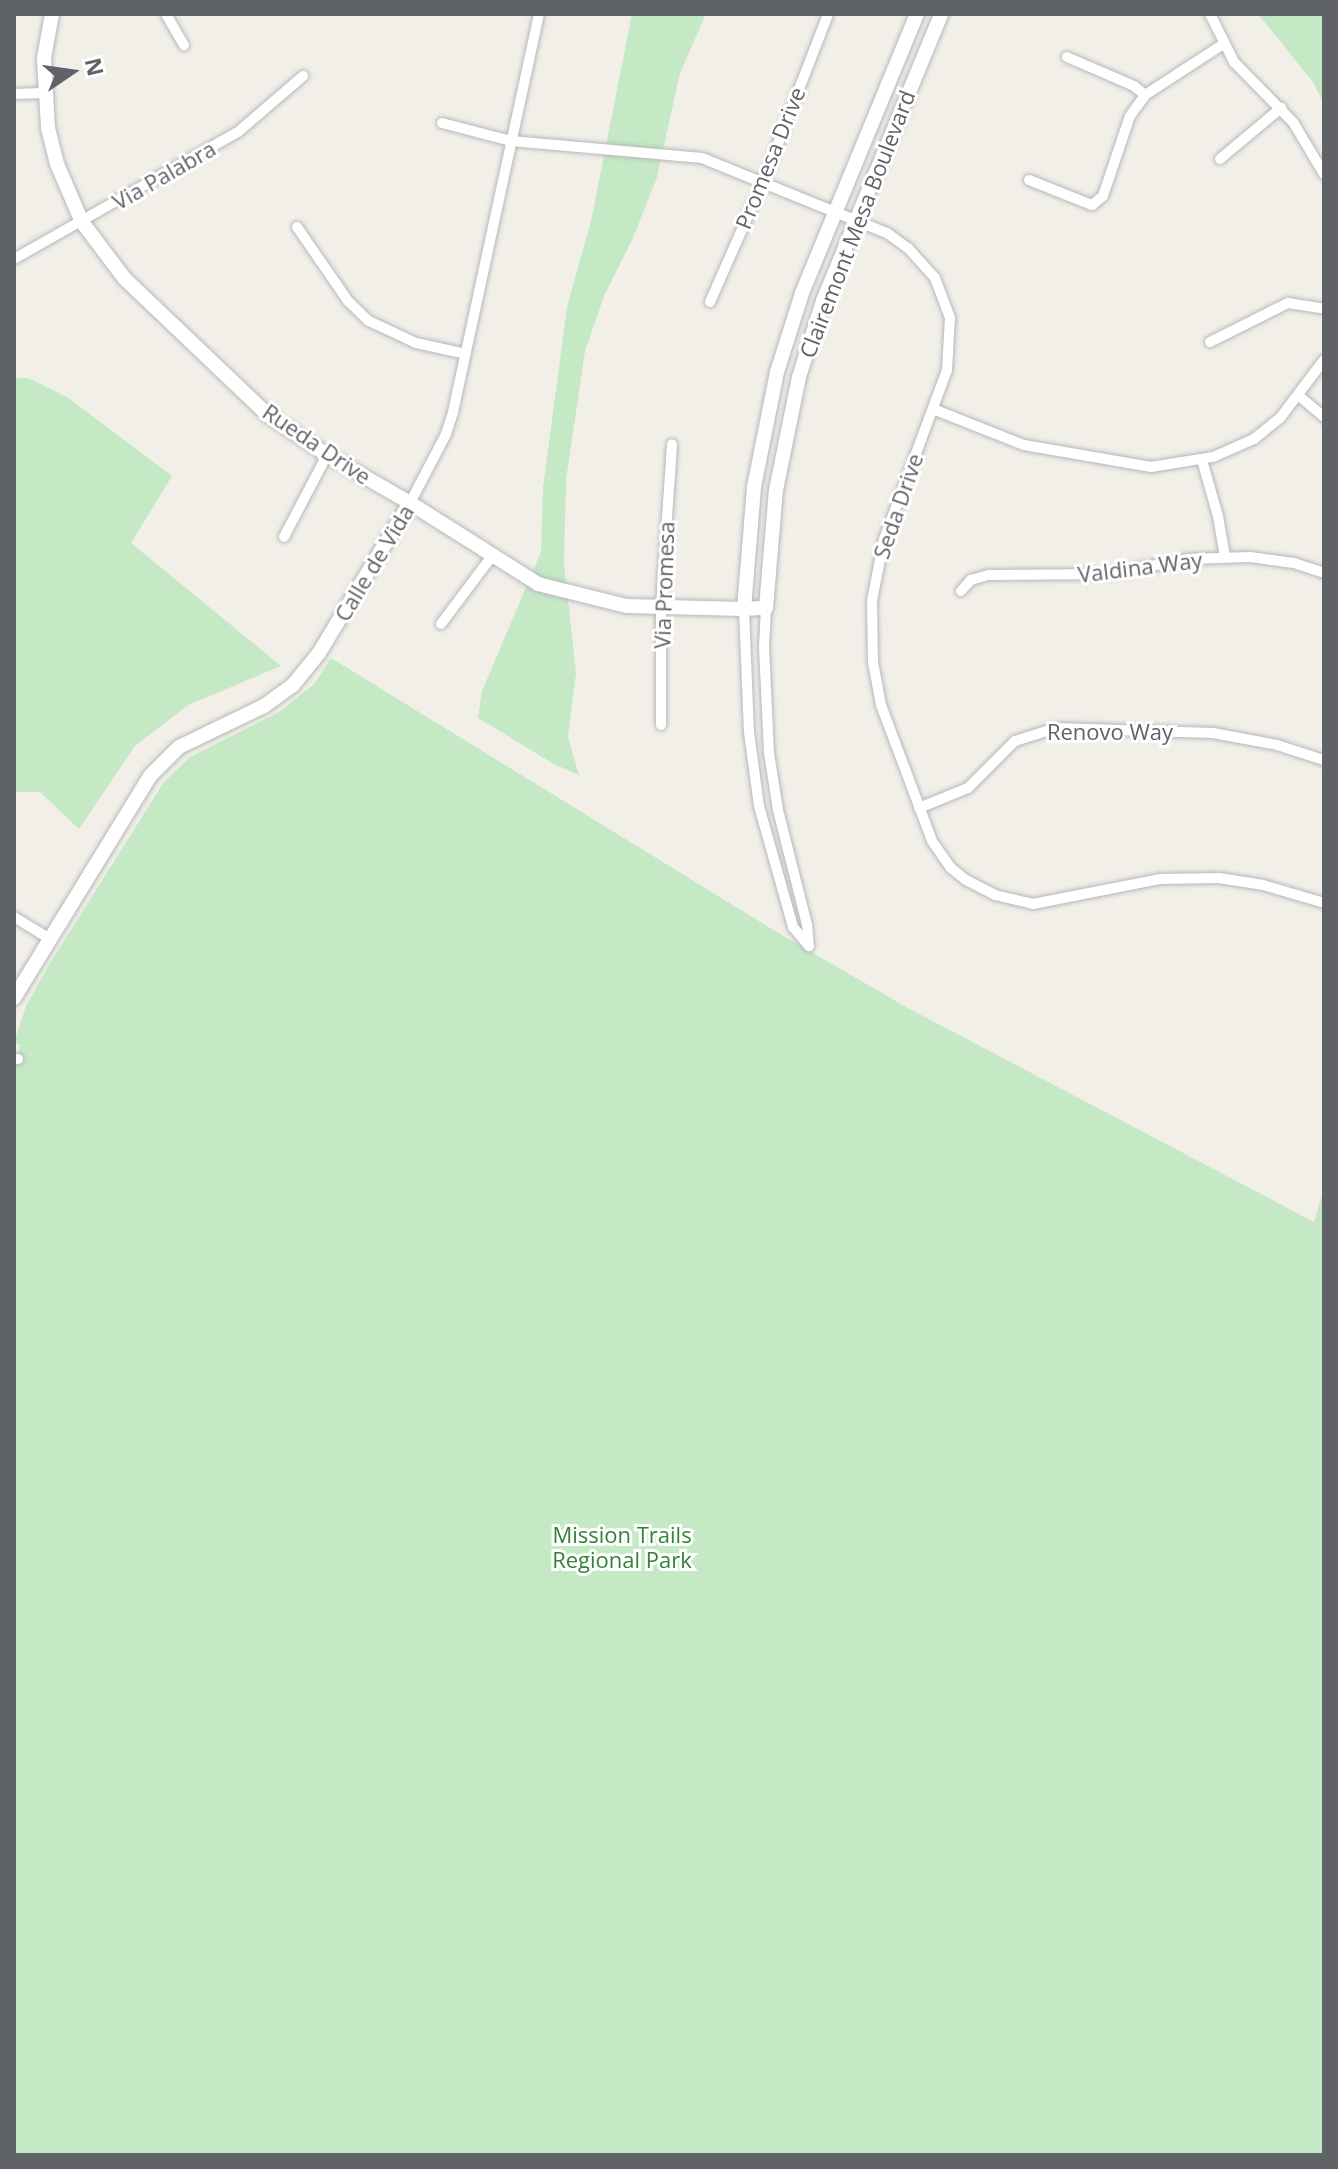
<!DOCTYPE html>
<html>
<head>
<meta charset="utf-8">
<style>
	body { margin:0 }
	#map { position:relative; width:1338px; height:2169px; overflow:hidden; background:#f1efe8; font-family:"Open Sans",sans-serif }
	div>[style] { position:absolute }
	.green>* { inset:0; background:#c5e8c5 }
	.roads { filter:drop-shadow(0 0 2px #b5b8bc) drop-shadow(0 0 2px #b5b8bc) }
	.street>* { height:10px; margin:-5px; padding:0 5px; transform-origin:5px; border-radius:5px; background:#fff }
	.secondary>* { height:14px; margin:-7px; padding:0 7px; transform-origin:7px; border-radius:7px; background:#fff }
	span { translate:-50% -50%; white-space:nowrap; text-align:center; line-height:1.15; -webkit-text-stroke:6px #fff; paint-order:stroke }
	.street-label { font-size:22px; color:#5f6368 }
	.park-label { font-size:22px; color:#348238 }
	.frame { position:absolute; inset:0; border:16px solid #5f6368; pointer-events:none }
	.north { position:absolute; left:32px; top:32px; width:80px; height:80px; -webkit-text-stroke:6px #fff; paint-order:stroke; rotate:77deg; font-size:22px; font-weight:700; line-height:32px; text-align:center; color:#5f6368 }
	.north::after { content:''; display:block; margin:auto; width:28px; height:36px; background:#5f6368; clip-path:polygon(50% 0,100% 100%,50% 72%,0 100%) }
</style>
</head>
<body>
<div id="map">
	<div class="green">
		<i style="clip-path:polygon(632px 14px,706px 14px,680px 73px,657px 177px,633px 238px,604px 296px,585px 351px,566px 480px,564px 564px,576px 673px,568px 737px,579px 775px,554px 764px,478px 718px,482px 691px,541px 552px,543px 488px,567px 307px,591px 221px)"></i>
		<i style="clip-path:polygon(1258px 14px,1324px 14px,1324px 104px,1313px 82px)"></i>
		<i style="clip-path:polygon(14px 378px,28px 378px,67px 397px,172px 476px,131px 543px,281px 666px,188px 705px,135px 746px,79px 829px,40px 792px,14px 792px)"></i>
		<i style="clip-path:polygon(331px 658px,775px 931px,906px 1007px,1314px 1222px,1324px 1188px,1324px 2155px,14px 2155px,14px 1072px,20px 1045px,14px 1042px,26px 1006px,47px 968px,164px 782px,190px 757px,281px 711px,315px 683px)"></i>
	</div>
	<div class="roads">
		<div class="street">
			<i style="left:166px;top:14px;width:36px;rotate:60deg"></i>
			<i style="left:1210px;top:14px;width:54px;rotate:63.4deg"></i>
			<i style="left:1234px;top:62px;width:84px;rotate:45.5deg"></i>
			<i style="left:1293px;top:122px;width:61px;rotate:59.2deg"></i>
			<i style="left:1067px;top:57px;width:73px;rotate:23.4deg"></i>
			<i style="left:1134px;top:86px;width:14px;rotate:39deg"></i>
			<i style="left:14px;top:94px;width:30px;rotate:-2deg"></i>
			<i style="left:442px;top:123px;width:71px;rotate:14.6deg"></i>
			<i style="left:511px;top:141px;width:192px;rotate:5.1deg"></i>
			<i style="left:702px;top:158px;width:200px;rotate:22.1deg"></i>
			<i style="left:887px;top:233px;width:26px;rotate:36deg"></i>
			<i style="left:908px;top:248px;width:40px;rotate:48deg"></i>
			<i style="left:935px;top:278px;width:43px;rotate:69.4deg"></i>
			<i style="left:950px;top:318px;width:52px;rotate:93.3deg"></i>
			<i style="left:947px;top:370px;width:180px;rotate:110.4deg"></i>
			<i style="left:884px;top:539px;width:63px;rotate:101deg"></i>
			<i style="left:872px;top:601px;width:61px;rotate:89.1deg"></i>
			<i style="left:873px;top:662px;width:44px;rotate:79.5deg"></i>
			<i style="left:881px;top:705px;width:145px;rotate:69.4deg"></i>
			<i style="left:932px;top:841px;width:33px;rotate:55deg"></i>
			<i style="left:951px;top:868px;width:19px;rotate:39deg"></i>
			<i style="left:966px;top:880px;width:33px;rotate:27deg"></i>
			<i style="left:995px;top:895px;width:39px;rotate:13deg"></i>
			<i style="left:1033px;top:904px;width:129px;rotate:-11.1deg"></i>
			<i style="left:1160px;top:879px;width:59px;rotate:-1deg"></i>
			<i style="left:1219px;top:878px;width:45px;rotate:9deg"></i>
			<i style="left:1263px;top:885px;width:64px;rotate:16.4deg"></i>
			<i style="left:1220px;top:159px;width:80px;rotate:-39.9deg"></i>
			<i style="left:1029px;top:180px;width:68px;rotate:21.6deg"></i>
			<i style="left:1092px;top:205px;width:14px;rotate:-39deg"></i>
			<i style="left:1103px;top:196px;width:84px;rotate:-71.4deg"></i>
			<i style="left:1130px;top:116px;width:26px;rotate:-54deg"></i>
			<i style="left:1145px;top:95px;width:92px;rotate:-33deg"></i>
			<i style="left:297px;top:227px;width:90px;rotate:55.4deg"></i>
			<i style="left:348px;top:301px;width:29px;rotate:44deg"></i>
			<i style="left:369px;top:321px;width:52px;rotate:25.1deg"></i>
			<i style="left:416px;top:343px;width:51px;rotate:12.4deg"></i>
			<i style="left:14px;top:259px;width:257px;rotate:-29.6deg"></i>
			<i style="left:238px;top:132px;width:86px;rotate:-40.7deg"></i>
			<i style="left:710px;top:302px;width:131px;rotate:-66.2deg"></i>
			<i style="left:763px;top:182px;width:180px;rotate:-68.8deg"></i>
			<i style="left:1210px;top:342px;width:87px;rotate:-26.6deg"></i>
			<i style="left:1288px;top:303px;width:36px;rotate:9deg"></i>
			<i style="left:1299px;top:396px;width:33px;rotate:40deg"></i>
			<i style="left:933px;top:409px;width:98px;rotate:21.6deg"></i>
			<i style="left:1024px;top:445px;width:129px;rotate:9.8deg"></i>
			<i style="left:1151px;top:467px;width:63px;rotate:-9.2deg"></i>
			<i style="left:1213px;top:457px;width:45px;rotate:-23.7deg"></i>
			<i style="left:1254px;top:439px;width:33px;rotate:-39deg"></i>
			<i style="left:1280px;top:418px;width:73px;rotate:-52.8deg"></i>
			<i style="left:1202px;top:460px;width:58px;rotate:74.1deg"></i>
			<i style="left:1218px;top:516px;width:42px;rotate:80.3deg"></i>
			<i style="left:410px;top:503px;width:78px;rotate:-62.4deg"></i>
			<i style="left:446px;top:434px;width:23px;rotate:-72deg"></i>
			<i style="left:453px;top:412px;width:407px;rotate:-77.8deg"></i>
			<i style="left:284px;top:537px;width:93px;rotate:-62.3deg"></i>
			<i style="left:961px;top:591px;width:15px;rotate:-48deg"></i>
			<i style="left:971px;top:580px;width:19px;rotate:-16deg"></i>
			<i style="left:989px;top:575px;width:118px;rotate:-0.5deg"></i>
			<i style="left:1107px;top:574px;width:83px;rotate:-10.4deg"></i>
			<i style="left:1189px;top:559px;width:61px;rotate:-1.9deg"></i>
			<i style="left:1250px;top:557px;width:44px;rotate:7.8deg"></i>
			<i style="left:1294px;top:563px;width:32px;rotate:18deg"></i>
			<i style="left:766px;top:608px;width:39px;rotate:93deg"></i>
			<i style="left:764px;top:647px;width:106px;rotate:87.3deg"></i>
			<i style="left:769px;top:753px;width:58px;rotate:81deg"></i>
			<i style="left:778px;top:810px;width:119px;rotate:75.8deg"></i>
			<i style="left:807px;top:925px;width:21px;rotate:85deg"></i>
			<i style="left:744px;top:609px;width:123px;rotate:87.7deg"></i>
			<i style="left:749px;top:732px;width:75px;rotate:82.3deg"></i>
			<i style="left:759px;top:806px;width:126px;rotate:74.3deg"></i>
			<i style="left:793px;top:927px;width:25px;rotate:50deg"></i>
			<i style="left:441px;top:624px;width:85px;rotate:-53.1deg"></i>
			<i style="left:661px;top:725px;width:119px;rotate:-90deg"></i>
			<i style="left:661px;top:606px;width:162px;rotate:-86.1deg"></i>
			<i style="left:919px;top:808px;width:53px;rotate:-22.2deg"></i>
			<i style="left:968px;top:788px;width:66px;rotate:-45deg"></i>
			<i style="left:1015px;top:741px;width:43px;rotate:-17.6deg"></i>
			<i style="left:1056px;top:728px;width:157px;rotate:1.8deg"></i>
			<i style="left:1213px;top:733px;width:65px;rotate:10.6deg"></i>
			<i style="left:1277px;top:745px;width:49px;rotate:17.7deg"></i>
			<i style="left:14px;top:917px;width:42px;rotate:31.4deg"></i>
			<i style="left:14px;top:1059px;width:4px"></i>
		</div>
		<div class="secondary">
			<i style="left:52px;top:14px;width:45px;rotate:100.3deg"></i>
			<i style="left:44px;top:58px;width:70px;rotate:86.7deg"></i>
			<i style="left:48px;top:128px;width:37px;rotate:76deg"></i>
			<i style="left:57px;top:164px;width:63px;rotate:66.7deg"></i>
			<i style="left:82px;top:222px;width:71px;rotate:53deg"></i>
			<i style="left:125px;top:279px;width:197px;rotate:43.6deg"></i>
			<i style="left:268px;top:415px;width:71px;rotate:34.1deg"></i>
			<i style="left:327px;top:455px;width:96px;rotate:30deg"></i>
			<i style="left:410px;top:503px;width:151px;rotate:32.3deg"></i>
			<i style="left:538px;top:584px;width:91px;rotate:14deg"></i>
			<i style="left:626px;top:606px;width:118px;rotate:1.5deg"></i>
			<i style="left:744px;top:609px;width:22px;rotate:-3deg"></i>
			<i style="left:766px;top:608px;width:118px;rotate:-85.2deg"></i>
			<i style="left:776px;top:490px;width:115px;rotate:-78.5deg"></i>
			<i style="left:799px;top:377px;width:80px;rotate:-72.5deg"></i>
			<i style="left:823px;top:301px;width:310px;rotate:-67.6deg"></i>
			<i style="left:744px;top:609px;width:122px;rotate:-85.3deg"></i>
			<i style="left:754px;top:487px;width:117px;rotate:-78.7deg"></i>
			<i style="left:777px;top:372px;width:83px;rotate:-72.4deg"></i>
			<i style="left:802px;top:293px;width:302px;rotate:-67.6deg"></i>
			<i style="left:14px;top:998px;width:260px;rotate:-58.5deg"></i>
			<i style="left:150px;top:776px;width:41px;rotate:-45deg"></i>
			<i style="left:179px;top:747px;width:94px;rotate:-25.8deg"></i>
			<i style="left:264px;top:706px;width:36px;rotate:-36deg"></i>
			<i style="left:293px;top:685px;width:41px;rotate:-50.9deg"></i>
			<i style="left:319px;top:653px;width:175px;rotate:-58.8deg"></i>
		</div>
	</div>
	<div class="street-label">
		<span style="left:770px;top:158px;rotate:-68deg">Promesa Drive</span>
		<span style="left:164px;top:175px;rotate:-30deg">Via Palabra</span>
		<span style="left:857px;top:224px;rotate:-69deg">Clairemont Mesa Boulevard</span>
		<span style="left:317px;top:444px;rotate:34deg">Rueda Drive</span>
		<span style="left:898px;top:506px;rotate:-71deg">Seda Drive</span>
		<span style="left:374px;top:563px;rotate:-59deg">Calle de Vida</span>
		<span style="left:1140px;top:567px;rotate:-7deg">Valdina Way</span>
		<span style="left:664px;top:585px;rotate:-88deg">Via Promesa</span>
		<span style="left:1110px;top:732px">Renovo Way</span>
	</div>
	<div class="park-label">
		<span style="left:622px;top:1547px">Mission Trails<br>Regional Park</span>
	</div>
	<div class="frame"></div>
	<div class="north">N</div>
</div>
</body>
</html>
